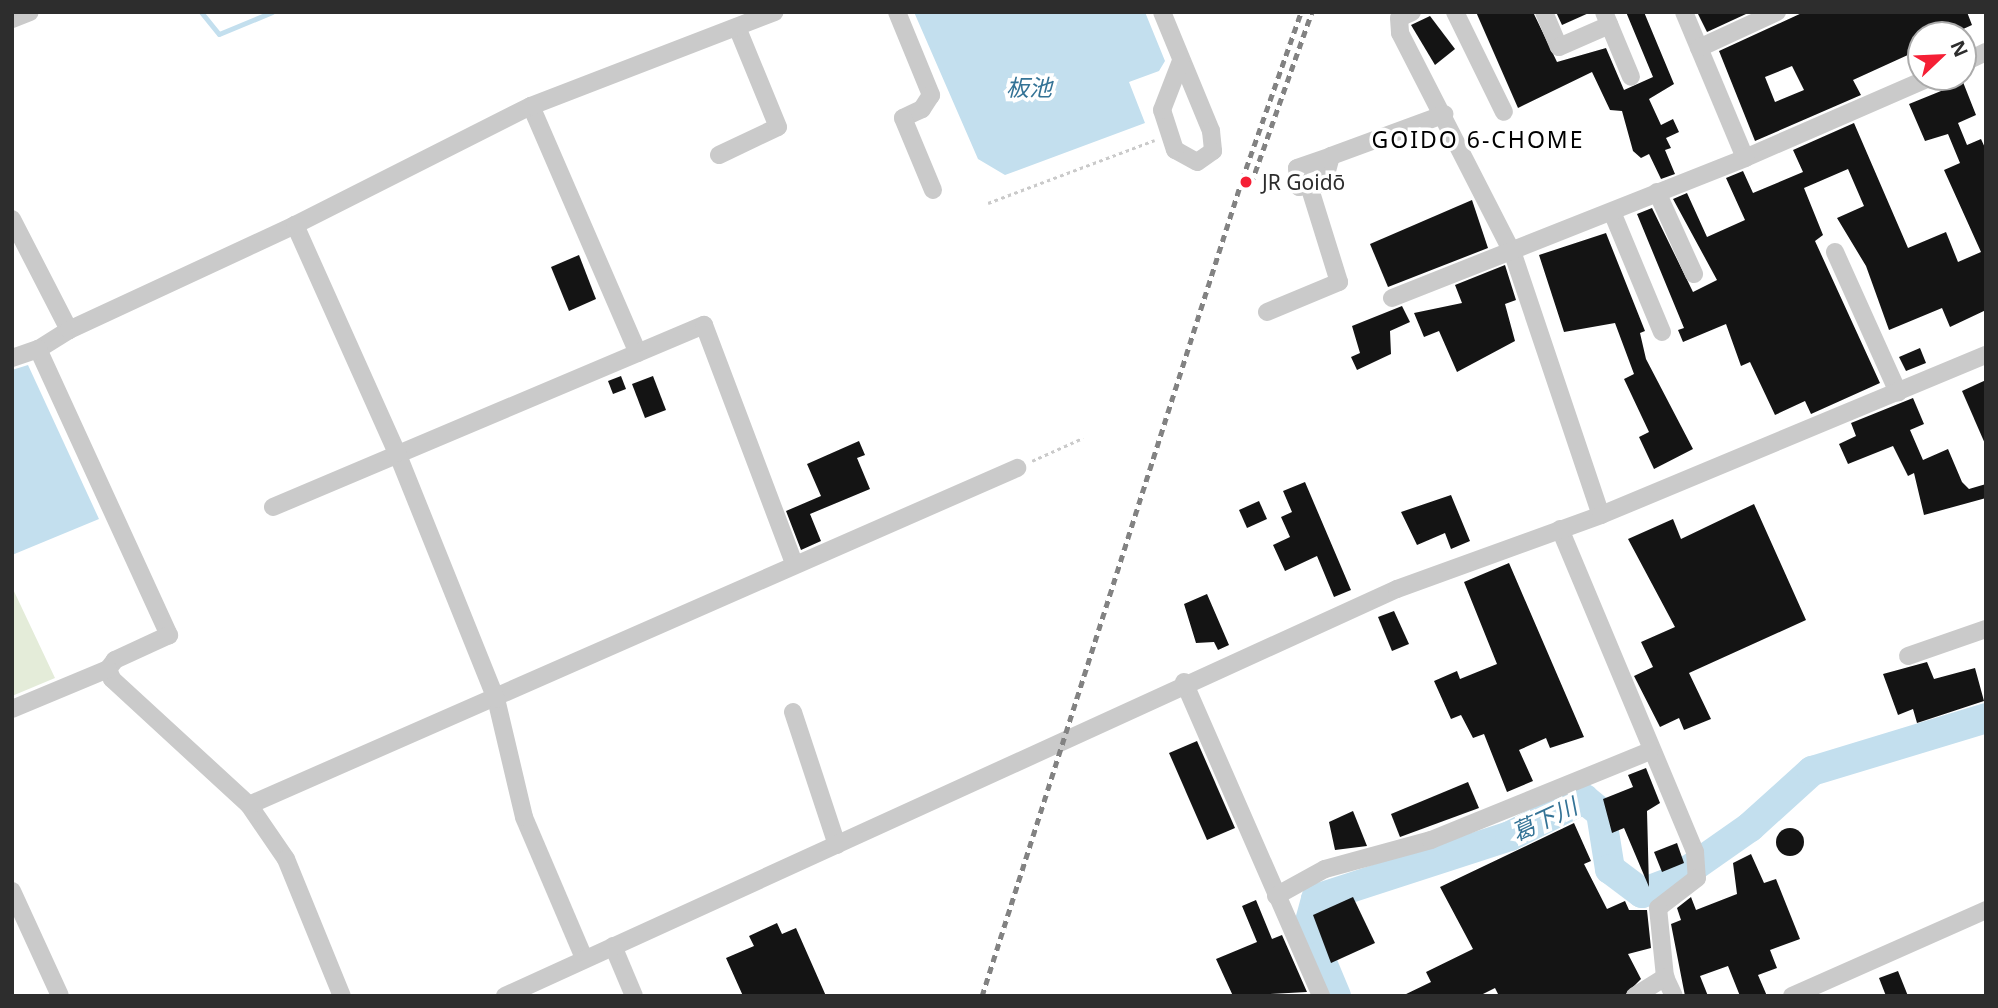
<!DOCTYPE html>
<html>
<head>
<meta charset="utf-8">
<style>
	body { margin:0 }
	#map { position:relative; width:1998px; height:1008px; overflow:hidden; background:#fff; font-family:"Noto Sans","Noto Sans JP",sans-serif }
	div>[style] { position:absolute }
	.green>* { inset:0; background:#e4ecd9 }
	.water>* { inset:0; background:#c3dfee }
	.stream>* { height:5px; margin:-2.5px; padding:0 2.5px; transform-origin:2.5px; border-radius:2.5px; background:#c3dfee }
	.river>* { height:30px; margin:-15px; padding:0 15px; transform-origin:15px; border-radius:15px; background:#c3dfee }
	.building>* { inset:0; background:#141414 }
	.round { border-radius:50% }
	.path>* { height:2.5px; margin-top:-1.25px; transform-origin:0; background:repeating-linear-gradient(90deg,#cacaca 0 3.5px,transparent 0 7px) }
	.minor>* { height:18px; margin:-9px; padding:0 9px; transform-origin:9px; border-radius:9px; background:#cacaca }
	.rail>* { height:5px; margin-top:-2.5px; transform-origin:0; background:repeating-linear-gradient(90deg,#828282 0 7px,transparent 0 12px) }
	.dots>* { width:19px; height:19px; translate:-50% -50%; box-sizing:border-box; border:4px solid #fff; border-radius:50% }
	span { translate:-50% -50%; white-space:nowrap; text-align:center; line-height:1.15; -webkit-text-stroke:7px #fff; paint-order:stroke }
	.poi-label { font-size:21px; color:#2d2d2d }
	.left { translate:0 -50%; text-align:left }
	.water-label { font-size:23px; color:#347396; font-style:italic }
	.neighbourhood-label { font-size:23px; color:#000; letter-spacing:2px }
	.frame { position:absolute; inset:0; border:14px solid #2d2d2d; pointer-events:none }
	.north { position:absolute; left:1907px; top:21px; width:70px; height:70px; box-sizing:border-box; background:#fff; border:2px solid #ababab; border-radius:50%; rotate:67deg; font-size:19px; font-weight:700; line-height:28px; text-align:center; color:#2d2d2d }
	.north::after { content:''; display:block; margin:auto; width:24px; height:32px; background:#f51f35; clip-path:polygon(50% 0,100% 100%,50% 72%,0 100%) }
</style>
</head>
<body>
<div id="map">
	<div class="green">
		<i style="clip-path:polygon(12px 587px,55px 678px,12px 696px)"></i>
	</div>
	<div class="water">
		<i style="clip-path:polygon(914px 12px,1145px 12px,1165px 61px,1159px 71px,1129px 82px,1145px 123px,1005px 175px,978px 159px)"></i>
		<i style="clip-path:polygon(28px 365px,99px 519px,12px 555px,12px 370px)"></i>
	</div>
	<div class="stream">
		<i style="left:201px;top:12px;width:28px;rotate:51deg"></i>
		<i style="left:219px;top:34px;width:57px;rotate:-22.5deg"></i>
	</div>
	<div class="river">
		<i style="left:1336px;top:996px;width:73px;rotate:-112.7deg"></i>
		<i style="left:1308px;top:929px;width:31px;rotate:-75deg"></i>
		<i style="left:1316px;top:899px;width:204px;rotate:-18deg"></i>
		<i style="left:1510px;top:836px;width:83px;rotate:-26.6deg"></i>
		<i style="left:1584px;top:799px;width:22px;rotate:39deg"></i>
		<i style="left:1601px;top:813px;width:57px;rotate:80.9deg"></i>
		<i style="left:1610px;top:869px;width:40px;rotate:37deg"></i>
		<i style="left:1642px;top:893px;width:33px;rotate:-21deg"></i>
		<i style="left:1673px;top:881px;width:94px;rotate:-35deg"></i>
		<i style="left:1750px;top:827px;width:84px;rotate:-42.1deg"></i>
		<i style="left:1812px;top:771px;width:182px;rotate:-16.9deg"></i>
	</div>
	<div class="building">
		<i style="clip-path:polygon(1476px 12px,1533px 12px,1557px 62px,1606px 48px,1624px 90px,1653px 77px,1626px 12px,1644px 12px,1674px 84px,1649px 99px,1661px 125px,1673px 119px,1679px 132px,1666px 138px,1671px 148px,1665px 150px,1675px 174px,1661px 179px,1649px 154px,1641px 158px,1633px 151px,1622px 111px,1610px 110px,1592px 72px,1518px 108px)"></i>
		<i style="clip-path:polygon(1556px 12px,1591px 12px,1562px 25px)"></i>
		<i style="clip-path:polygon(1697px 12px,1745px 12px,1746px 14px,1707px 32px)"></i>
		<i style="clip-path:polygon(evenodd,1804px 12px,1967px 12px,1972px 25px,1950px 35px,1921px 35px,1921px 49px,1853px 80px,1861px 95px,1755px 141px,1719px 51px,1804px 12px,1792px 66px,1804px 90px,1775px 102px,1765px 77px,1792px 66px)"></i>
		<i style="clip-path:polygon(1430px 16px,1455px 49px,1435px 65px,1411px 25px)"></i>
		<i style="clip-path:polygon(1961px 77px,1976px 115px,1958px 123px,1967px 145px,1981px 139px,1986px 150px,1986px 310px,1950px 327px,1942px 308px,1889px 330px,1866px 266px,1837px 218px,1864px 206px,1848px 169px,1804px 188px,1823px 235px,1815px 241px,1880px 383px,1811px 414px,1805px 401px,1775px 415px,1750px 362px,1741px 366px,1726px 324px,1683px 342px,1678px 330px,1684px 328px,1637px 214px,1652px 208px,1693px 292px,1717px 280px,1673px 199px,1687px 193px,1707px 237px,1745px 220px,1726px 178px,1743px 171px,1753px 193px,1803px 172px,1793px 150px,1854px 123px,1908px 248px,1946px 232px,1958px 262px,1981px 252px,1944px 170px,1960px 163px,1948px 134px,1925px 141px,1909px 104px,1941px 91px,1942px 79px)"></i>
		<i style="clip-path:polygon(1472px 200px,1488px 248px,1388px 287px,1370px 244px)"></i>
		<i style="clip-path:polygon(1606px 233px,1645px 331px,1640px 333px,1646px 359px,1693px 449px,1654px 469px,1639px 437px,1649px 432px,1624px 379px,1634px 374px,1615px 323px,1564px 332px,1539px 255px)"></i>
		<i style="clip-path:polygon(579px 255px,596px 299px,569px 311px,551px 267px)"></i>
		<i style="clip-path:polygon(1505px 265px,1516px 300px,1505px 304px,1515px 341px,1457px 372px,1439px 331px,1424px 337px,1414px 313px,1462px 303px,1455px 285px)"></i>
		<i style="clip-path:polygon(1402px 306px,1410px 322px,1390px 331px,1391px 354px,1357px 370px,1351px 357px,1360px 353px,1352px 326px)"></i>
		<i style="clip-path:polygon(1920px 348px,1926px 363px,1906px 371px,1899px 357px)"></i>
		<i style="clip-path:polygon(621px 376px,626px 389px,613px 394px,608px 381px)"></i>
		<i style="clip-path:polygon(653px 376px,666px 410px,645px 418px,632px 384px)"></i>
		<i style="clip-path:polygon(1986px 380px,1986px 446px,1962px 391px)"></i>
		<i style="clip-path:polygon(1913px 398px,1924px 424px,1910px 430px,1923px 460px,1948px 449px,1962px 482px,1969px 489px,1986px 484px,1986px 498px,1924px 515px,1914px 473px,1908px 476px,1893px 446px,1848px 464px,1839px 444px,1856px 436px,1851px 423px)"></i>
		<i style="clip-path:polygon(859px 441px,865px 455px,857px 458px,870px 489px,810px 514px,821px 541px,801px 550px,786px 511px,821px 496px,807px 464px)"></i>
		<i style="clip-path:polygon(1305px 482px,1351px 590px,1334px 597px,1317px 556px,1285px 571px,1273px 545px,1290px 537px,1281px 517px,1292px 512px,1283px 491px)"></i>
		<i style="clip-path:polygon(1451px 495px,1470px 541px,1451px 549px,1445px 533px,1417px 545px,1401px 512px)"></i>
		<i style="clip-path:polygon(1259px 501px,1267px 519px,1247px 528px,1239px 510px)"></i>
		<i style="clip-path:polygon(1754px 504px,1806px 620px,1689px 673px,1711px 719px,1684px 730px,1679px 718px,1660px 727px,1634px 676px,1653px 667px,1641px 642px,1675px 627px,1628px 539px,1673px 519px,1681px 539px)"></i>
		<i style="clip-path:polygon(1509px 563px,1584px 737px,1550px 748px,1546px 738px,1519px 750px,1533px 781px,1507px 792px,1484px 734px,1473px 738px,1461px 715px,1451px 719px,1434px 681px,1457px 671px,1460px 679px,1497px 664px,1464px 582px)"></i>
		<i style="clip-path:polygon(1207px 594px,1229px 645px,1218px 650px,1214px 642px,1196px 643px,1184px 604px)"></i>
		<i style="clip-path:polygon(1394px 611px,1409px 644px,1392px 651px,1378px 617px)"></i>
		<i style="clip-path:polygon(1927px 662px,1934px 679px,1975px 668px,1984px 701px,1917px 723px,1913px 709px,1898px 715px,1883px 674px)"></i>
		<i style="clip-path:polygon(1197px 741px,1235px 828px,1207px 840px,1169px 753px)"></i>
		<i style="clip-path:polygon(1646px 768px,1660px 803px,1647px 811px,1649px 887px,1624px 828px,1612px 833px,1603px 799px,1633px 787px,1628px 775px)"></i>
		<i style="clip-path:polygon(1468px 782px,1479px 808px,1400px 837px,1391px 814px)"></i>
		<i style="clip-path:polygon(1353px 811px,1367px 846px,1335px 850px,1329px 822px)"></i>
		<i style="clip-path:polygon(1574px 823px,1591px 861px,1584px 864px,1607px 909px,1625px 901px,1629px 910px,1647px 910px,1651px 948px,1628px 954px,1641px 979px,1624px 996px,1499px 996px,1495px 988px,1479px 996px,1402px 996px,1431px 982px,1426px 972px,1473px 949px,1440px 887px)"></i>
		<i class="round" style="left:1776px;top:828px;width:28px;height:28px"></i>
		<i style="clip-path:polygon(1677px 843px,1684px 863px,1662px 872px,1654px 852px)"></i>
		<i style="clip-path:polygon(1751px 854px,1764px 883px,1776px 879px,1800px 939px,1770px 950px,1777px 968px,1758px 975px,1767px 996px,1740px 996px,1728px 966px,1700px 976px,1708px 996px,1685px 996px,1671px 924px,1681px 920px,1677px 908px,1691px 897px,1696px 910px,1737px 894px,1733px 863px)"></i>
		<i style="clip-path:polygon(1353px 897px,1375px 943px,1331px 963px,1313px 915px)"></i>
		<i style="clip-path:polygon(1256px 900px,1272px 939px,1282px 935px,1307px 992px,1233px 996px,1216px 959px,1257px 942px,1242px 906px)"></i>
		<i style="clip-path:polygon(777px 923px,782px 934px,796px 928px,826px 996px,743px 996px,726px 958px,754px 946px,749px 936px)"></i>
		<i style="clip-path:polygon(1898px 971px,1908px 996px,1886px 996px,1879px 978px)"></i>
	</div>
	<div class="path">
		<i style="left:988px;top:203px;width:178px;rotate:-20.7deg"></i>
		<i style="left:1032px;top:461px;width:56px;rotate:-24.3deg"></i>
	</div>
	<div class="minor">
		<i style="left:897px;top:12px;width:90px;rotate:67.7deg"></i>
		<i style="left:931px;top:95px;width:17px;rotate:123deg"></i>
		<i style="left:922px;top:109px;width:21px;rotate:155deg"></i>
		<i style="left:903px;top:118px;width:78px;rotate:67.4deg"></i>
		<i style="left:1162px;top:12px;width:129px;rotate:67.6deg"></i>
		<i style="left:1211px;top:131px;width:20px;rotate:84deg"></i>
		<i style="left:1213px;top:151px;width:19px;rotate:145deg"></i>
		<i style="left:1197px;top:162px;width:25px;rotate:-151deg"></i>
		<i style="left:1175px;top:150px;width:42px;rotate:-108deg"></i>
		<i style="left:1162px;top:110px;width:53px;rotate:-68.8deg"></i>
		<i style="left:1412px;top:12px;width:14px;rotate:155deg"></i>
		<i style="left:1399px;top:18px;width:15px;rotate:86deg"></i>
		<i style="left:1400px;top:33px;width:248px;rotate:62.9deg"></i>
		<i style="left:1513px;top:254px;width:275px;rotate:71.4deg"></i>
		<i style="left:1455px;top:12px;width:111px;rotate:63.9deg"></i>
		<i style="left:1544px;top:12px;width:38px;rotate:67deg"></i>
		<i style="left:1559px;top:47px;width:55px;rotate:-23.7deg"></i>
		<i style="left:1604px;top:12px;width:70px;rotate:67.4deg"></i>
		<i style="left:1684px;top:12px;width:158px;rotate:67.3deg"></i>
		<i style="left:1745px;top:158px;width:203px;rotate:-23.5deg"></i>
		<i style="left:12px;top:19px;width:19px;rotate:-21deg"></i>
		<i style="left:1699px;top:48px;width:86px;rotate:-24.8deg"></i>
		<i style="left:1963px;top:63px;width:25px;rotate:-26deg"></i>
		<i style="left:531px;top:106px;width:269px;rotate:66.6deg"></i>
		<i style="left:719px;top:155px;width:65px;rotate:-25.4deg"></i>
		<i style="left:778px;top:127px;width:108px;rotate:-112.3deg"></i>
		<i style="left:1331px;top:156px;width:121px;rotate:-20.2deg"></i>
		<i style="left:1331px;top:156px;width:28px;rotate:105deg"></i>
		<i style="left:1324px;top:183px;width:25px;rotate:171deg"></i>
		<i style="left:1299px;top:187px;width:19px;rotate:-96deg"></i>
		<i style="left:1297px;top:168px;width:36px;rotate:-19deg"></i>
		<i style="left:1657px;top:192px;width:90px;rotate:65.7deg"></i>
		<i style="left:1612px;top:212px;width:130px;rotate:67.4deg"></i>
		<i style="left:12px;top:219px;width:125px;rotate:62.8deg"></i>
		<i style="left:69px;top:330px;width:36px;rotate:148deg"></i>
		<i style="left:38px;top:349px;width:315px;rotate:65.4deg"></i>
		<i style="left:169px;top:635px;width:60px;rotate:155.2deg"></i>
		<i style="left:115px;top:660px;width:11px;rotate:128deg"></i>
		<i style="left:108px;top:669px;width:11px;rotate:68deg"></i>
		<i style="left:112px;top:679px;width:186px;rotate:42.6deg"></i>
		<i style="left:249px;top:805px;width:65px;rotate:55.6deg"></i>
		<i style="left:286px;top:859px;width:148px;rotate:67.8deg"></i>
		<i style="left:1835px;top:252px;width:154px;rotate:65.8deg"></i>
		<i style="left:1392px;top:298px;width:380px;rotate:-21.6deg"></i>
		<i style="left:1267px;top:312px;width:78px;rotate:-22.6deg"></i>
		<i style="left:1339px;top:282px;width:97px;rotate:-107.3deg"></i>
		<i style="left:69px;top:330px;width:249px;rotate:-24.9deg"></i>
		<i style="left:12px;top:358px;width:28px;rotate:-19deg"></i>
		<i style="left:273px;top:507px;width:468px;rotate:-22.9deg"></i>
		<i style="left:704px;top:325px;width:254px;rotate:69.3deg"></i>
		<i style="left:1560px;top:529px;width:350px;rotate:67.3deg"></i>
		<i style="left:1695px;top:852px;width:26px;rotate:86deg"></i>
		<i style="left:1697px;top:878px;width:49px;rotate:142.4deg"></i>
		<i style="left:1658px;top:908px;width:69px;rotate:84.2deg"></i>
		<i style="left:1665px;top:977px;width:21px;rotate:65deg"></i>
		<i style="left:1908px;top:656px;width:83px;rotate:-19.1deg"></i>
		<i style="left:1184px;top:682px;width:343px;rotate:66.4deg"></i>
		<i style="left:12px;top:709px;width:104px;rotate:-22.6deg"></i>
		<i style="left:793px;top:712px;width:140px;rotate:71.7deg"></i>
		<i style="left:249px;top:805px;width:839px;rotate:-23.69deg"></i>
		<i style="left:12px;top:891px;width:115px;rotate:65.4deg"></i>
		<i style="left:1276px;top:896px;width:56px;rotate:-28.9deg"></i>
		<i style="left:1325px;top:869px;width:110px;rotate:-15.3deg"></i>
		<i style="left:1431px;top:840px;width:236px;rotate:-22.1deg"></i>
		<i style="left:613px;top:946px;width:54px;rotate:67.2deg"></i>
		<i style="left:584px;top:958px;width:153px;rotate:-113.1deg"></i>
		<i style="left:524px;top:817px;width:121px;rotate:-103.3deg"></i>
		<i style="left:496px;top:699px;width:265px;rotate:-111.9deg"></i>
		<i style="left:397px;top:453px;width:250px;rotate:-114.1deg"></i>
		<i style="left:295px;top:225px;width:264px;rotate:-26.8deg"></i>
		<i style="left:531px;top:106px;width:261px;rotate:-21.1deg"></i>
		<i style="left:505px;top:996px;width:980px;rotate:-24.53deg"></i>
		<i style="left:1397px;top:589px;width:217px;rotate:-19.9deg"></i>
		<i style="left:1601px;top:515px;width:417px;rotate:-22.6deg"></i>
		<i style="left:1635px;top:996px;width:36px;rotate:-32deg"></i>
		<i style="left:1792px;top:996px;width:212px;rotate:-23.9deg"></i>
	</div>
	<div class="rail">
		<i style="left:1251px;top:184px;width:182px;rotate:-70.5deg"></i>
		<i style="left:982px;top:996px;width:856px;rotate:-72.33deg"></i>
		<i style="left:1242px;top:180px;width:178px;rotate:-70.6deg"></i>
	</div>
	<div class="dots">
		<i style="left:1246px;top:182px;background:#f51f35"></i>
	</div>
	<div class="poi-label">
		<span class="left" style="left:1262px;top:182px">JR Goidō</span>
	</div>
	<div class="water-label">
		<span style="left:1029px;top:87px">板池</span>
		<span style="left:1544px;top:819px;rotate:-25deg">葛下川</span>
	</div>
	<div class="neighbourhood-label">
		<span style="left:1478px;top:139px">GOIDO 6-CHOME</span>
	</div>
	<div class="frame"></div>
	<div class="north">N</div>
</div>
</body>
</html>
